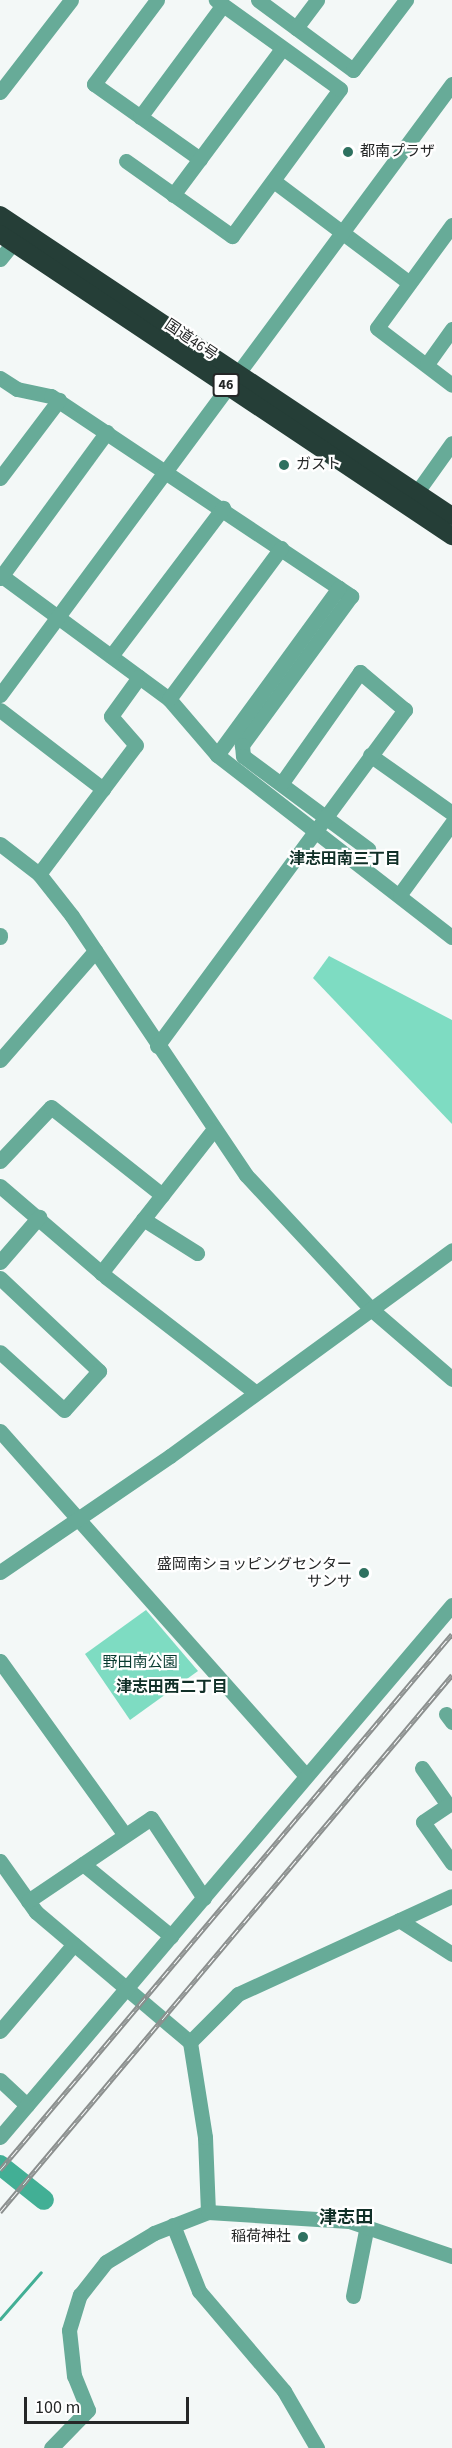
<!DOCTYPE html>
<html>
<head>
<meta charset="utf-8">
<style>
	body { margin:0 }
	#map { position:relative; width:452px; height:2448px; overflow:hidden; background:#f3f8f7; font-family:"Source Sans 3","Noto Sans JP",sans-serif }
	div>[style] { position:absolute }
	.green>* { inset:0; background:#7edcc2 }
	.stream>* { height:3px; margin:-1.5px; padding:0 1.5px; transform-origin:1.5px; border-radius:1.5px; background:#42af95 }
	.river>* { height:20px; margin:-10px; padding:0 10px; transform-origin:10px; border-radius:10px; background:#42af95 }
	.minor>* { height:15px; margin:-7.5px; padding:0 7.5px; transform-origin:7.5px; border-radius:7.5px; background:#67ab98 }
	.highway>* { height:18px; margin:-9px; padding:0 9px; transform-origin:9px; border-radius:9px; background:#253e37 }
	.rail>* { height:5px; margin-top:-2.5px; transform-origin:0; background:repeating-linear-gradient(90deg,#fff 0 9px,#8b8f8e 0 18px); box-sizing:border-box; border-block:2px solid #8b8f8e }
	.dots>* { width:16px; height:16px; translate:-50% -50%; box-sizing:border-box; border:3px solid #fff; border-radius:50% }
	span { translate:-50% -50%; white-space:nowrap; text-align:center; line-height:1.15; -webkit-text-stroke:4.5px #fff; paint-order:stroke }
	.shield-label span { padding:2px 4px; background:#fff; border:2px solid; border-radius:4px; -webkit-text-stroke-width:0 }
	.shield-label { font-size:14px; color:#252727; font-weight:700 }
	.poi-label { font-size:15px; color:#252727 }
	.left { translate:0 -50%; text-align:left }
	.right { translate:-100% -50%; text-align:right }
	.street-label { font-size:15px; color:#252727 }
	.park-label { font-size:15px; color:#083b30 }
	.neighbourhood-label { font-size:16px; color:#113028; font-weight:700 }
	.quarter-label { font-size:18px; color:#113028; font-weight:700 }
	.scale { position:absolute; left:24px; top:2397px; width:165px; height:27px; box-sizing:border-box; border:3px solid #252727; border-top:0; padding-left:8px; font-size:18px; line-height:21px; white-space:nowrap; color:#252727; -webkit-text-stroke:4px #fff; paint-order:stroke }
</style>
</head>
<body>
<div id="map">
	<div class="green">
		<i style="clip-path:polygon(329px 956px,452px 1020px,452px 1124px,313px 978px)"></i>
		<i style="clip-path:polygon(146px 1610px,198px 1671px,130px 1720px,85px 1654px)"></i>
	</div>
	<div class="stream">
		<i style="left:0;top:2319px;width:62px;rotate:-48.9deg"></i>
	</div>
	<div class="river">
		<i style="left:0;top:2165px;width:56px;rotate:38.5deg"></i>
	</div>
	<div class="minor">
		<i style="left:157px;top:0;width:105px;rotate:126.9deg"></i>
		<i style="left:94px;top:84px;width:130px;rotate:35.3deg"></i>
		<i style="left:258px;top:0;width:118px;rotate:36.4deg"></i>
		<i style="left:353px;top:70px;width:88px;rotate:-52.9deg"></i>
		<i style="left:296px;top:28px;width:35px;rotate:-53deg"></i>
		<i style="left:0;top:92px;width:116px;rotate:-52.3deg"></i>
		<i style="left:140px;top:117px;width:139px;rotate:-53.5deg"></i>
		<i style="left:126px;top:161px;width:130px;rotate:35.3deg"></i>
		<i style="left:232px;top:236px;width:182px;rotate:-53.7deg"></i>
		<i style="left:340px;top:89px;width:153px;rotate:-144.3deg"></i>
		<i style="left:275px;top:182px;width:166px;rotate:36.9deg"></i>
		<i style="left:173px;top:195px;width:182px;rotate:-53.3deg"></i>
		<i style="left:452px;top:225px;width:127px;rotate:126.1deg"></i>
		<i style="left:377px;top:328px;width:94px;rotate:37.2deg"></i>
		<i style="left:0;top:259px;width:21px;rotate:-51deg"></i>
		<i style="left:427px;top:364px;width:43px;rotate:-54.5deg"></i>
		<i style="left:0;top:378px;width:20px;rotate:33deg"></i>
		<i style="left:17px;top:389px;width:35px;rotate:12deg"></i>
		<i style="left:51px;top:396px;width:361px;rotate:33.7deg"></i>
		<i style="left:351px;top:596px;width:185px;rotate:126.2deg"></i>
		<i style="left:242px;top:745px;width:11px;rotate:85deg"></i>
		<i style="left:243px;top:756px;width:156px;rotate:36.6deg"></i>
		<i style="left:0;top:478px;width:98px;rotate:-52.9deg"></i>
		<i style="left:417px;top:492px;width:60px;rotate:-54.5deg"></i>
		<i style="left:2px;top:576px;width:207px;rotate:36.4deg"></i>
		<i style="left:169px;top:699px;width:74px;rotate:49.4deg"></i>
		<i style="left:217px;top:755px;width:297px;rotate:37.8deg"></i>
		<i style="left:0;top:578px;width:181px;rotate:-53.8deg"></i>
		<i style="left:111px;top:656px;width:186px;rotate:-52.9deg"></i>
		<i style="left:0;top:695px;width:760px;rotate:-53.51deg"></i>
		<i style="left:169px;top:699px;width:188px;rotate:-53.4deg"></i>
		<i style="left:0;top:710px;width:130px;rotate:37.5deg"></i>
		<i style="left:217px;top:755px;width:207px;rotate:-53.9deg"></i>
		<i style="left:370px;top:755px;width:100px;rotate:35.3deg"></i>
		<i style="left:0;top:844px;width:49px;rotate:37.6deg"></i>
		<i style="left:39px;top:874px;width:53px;rotate:51.8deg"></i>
		<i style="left:72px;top:916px;width:312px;rotate:56.1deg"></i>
		<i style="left:246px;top:1175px;width:183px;rotate:47deg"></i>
		<i style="left:371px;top:1309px;width:107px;rotate:40.8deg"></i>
		<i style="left:39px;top:874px;width:161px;rotate:-53.1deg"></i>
		<i style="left:136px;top:745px;width:38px;rotate:-131deg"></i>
		<i style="left:111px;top:716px;width:48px;rotate:-54.3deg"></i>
		<i style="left:400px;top:894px;width:88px;rotate:-53.8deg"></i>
		<i style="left:0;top:935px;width:2px;rotate:90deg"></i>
		<i style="left:157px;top:1046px;width:418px;rotate:-53.6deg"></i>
		<i style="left:405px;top:710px;width:59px;rotate:-139.8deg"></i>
		<i style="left:360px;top:672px;width:137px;rotate:125.2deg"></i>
		<i style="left:0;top:1060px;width:145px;rotate:-48.9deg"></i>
		<i style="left:0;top:1161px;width:74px;rotate:-46.6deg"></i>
		<i style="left:51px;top:1107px;width:142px;rotate:38.4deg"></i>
		<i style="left:0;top:1186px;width:140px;rotate:40.6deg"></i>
		<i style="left:106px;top:1277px;width:188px;rotate:37.7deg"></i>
		<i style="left:143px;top:1219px;width:64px;rotate:32.2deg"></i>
		<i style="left:0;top:1262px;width:60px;rotate:-49.1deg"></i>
		<i style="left:101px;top:1273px;width:182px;rotate:-51.9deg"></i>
		<i style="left:0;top:1278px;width:136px;rotate:43.2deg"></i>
		<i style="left:99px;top:1371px;width:52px;rotate:131.9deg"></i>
		<i style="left:64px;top:1410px;width:86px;rotate:-137.8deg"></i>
		<i style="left:0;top:1431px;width:461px;rotate:48.4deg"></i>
		<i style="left:0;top:1572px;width:206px;rotate:-34.3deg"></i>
		<i style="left:170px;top:1456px;width:349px;rotate:-36.1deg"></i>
		<i style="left:0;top:1661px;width:214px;rotate:54.3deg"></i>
		<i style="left:446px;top:1714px;width:10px;rotate:53deg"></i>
		<i style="left:422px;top:1768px;width:45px;rotate:54.9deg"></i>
		<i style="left:448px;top:1805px;width:30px;rotate:146deg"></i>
		<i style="left:423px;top:1822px;width:50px;rotate:54.7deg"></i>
		<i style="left:0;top:1861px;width:62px;rotate:54.8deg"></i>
		<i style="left:36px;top:1912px;width:202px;rotate:40.2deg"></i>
		<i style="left:83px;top:1864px;width:114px;rotate:39.3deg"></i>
		<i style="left:28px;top:1901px;width:148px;rotate:-34deg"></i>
		<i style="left:151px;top:1818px;width:96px;rotate:56.5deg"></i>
		<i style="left:399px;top:1920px;width:63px;rotate:32.7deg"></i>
		<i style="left:0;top:2031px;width:114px;rotate:-49.6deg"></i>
		<i style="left:0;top:2080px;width:37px;rotate:43deg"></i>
		<i style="left:0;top:2137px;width:698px;rotate:-49.65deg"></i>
		<i style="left:208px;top:2212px;width:75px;rotate:-92.3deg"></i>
		<i style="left:205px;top:2137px;width:96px;rotate:-99deg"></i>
		<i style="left:190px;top:2042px;width:68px;rotate:-45deg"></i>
		<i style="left:238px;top:1994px;width:235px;rotate:-24.6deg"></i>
		<i style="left:173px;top:2225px;width:71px;rotate:68.5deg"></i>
		<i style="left:199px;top:2291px;width:131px;rotate:49.6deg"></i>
		<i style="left:284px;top:2391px;width:66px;rotate:59.9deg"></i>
		<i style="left:353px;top:2296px;width:72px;rotate:-78.8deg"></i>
		<i style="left:51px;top:2448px;width:53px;rotate:-45.8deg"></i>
		<i style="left:88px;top:2410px;width:37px;rotate:-112deg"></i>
		<i style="left:74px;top:2376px;width:46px;rotate:-96.2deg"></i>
		<i style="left:69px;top:2330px;width:37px;rotate:-73deg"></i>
		<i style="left:80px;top:2295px;width:42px;rotate:-51.8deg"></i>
		<i style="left:106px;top:2262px;width:56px;rotate:-31.1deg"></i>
		<i style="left:154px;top:2233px;width:58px;rotate:-21.3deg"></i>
		<i style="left:208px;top:2212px;width:141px;rotate:3.7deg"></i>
		<i style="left:349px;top:2221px;width:109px;rotate:18.8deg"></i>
	</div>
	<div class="highway">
		<i style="left:0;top:215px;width:543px;rotate:33.66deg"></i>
		<i style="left:0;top:234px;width:544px;rotate:33.75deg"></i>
	</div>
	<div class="rail">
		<i style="left:0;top:2170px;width:701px;rotate:-49.86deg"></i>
		<i style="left:0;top:2212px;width:702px;rotate:-49.91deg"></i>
	</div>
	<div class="dots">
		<i style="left:348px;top:152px;background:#2f7160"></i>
		<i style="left:284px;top:465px;background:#2f7160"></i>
		<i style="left:364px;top:1573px;background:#2f7160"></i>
		<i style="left:303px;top:2237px;background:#2f7160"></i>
	</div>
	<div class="shield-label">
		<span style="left:226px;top:385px">46</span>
	</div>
	<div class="poi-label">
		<span class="left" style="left:360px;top:152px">都南プラザ</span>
		<span class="left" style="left:296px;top:465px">ガスト</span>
		<span class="right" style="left:352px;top:1573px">盛岡南ショッピングセンター<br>サンサ</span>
		<span class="right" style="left:291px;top:2237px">稲荷神社</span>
	</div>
	<div class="street-label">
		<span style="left:191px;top:340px;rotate:34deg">国道46号</span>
	</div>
	<div class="park-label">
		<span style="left:140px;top:1663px">野田南公園</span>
	</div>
	<div class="neighbourhood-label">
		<span style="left:345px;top:859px">津志田南三丁目</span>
		<span style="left:172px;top:1687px">津志田西二丁目</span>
	</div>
	<div class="quarter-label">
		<span style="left:346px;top:2218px">津志田</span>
	</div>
	<div class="scale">100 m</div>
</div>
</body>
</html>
